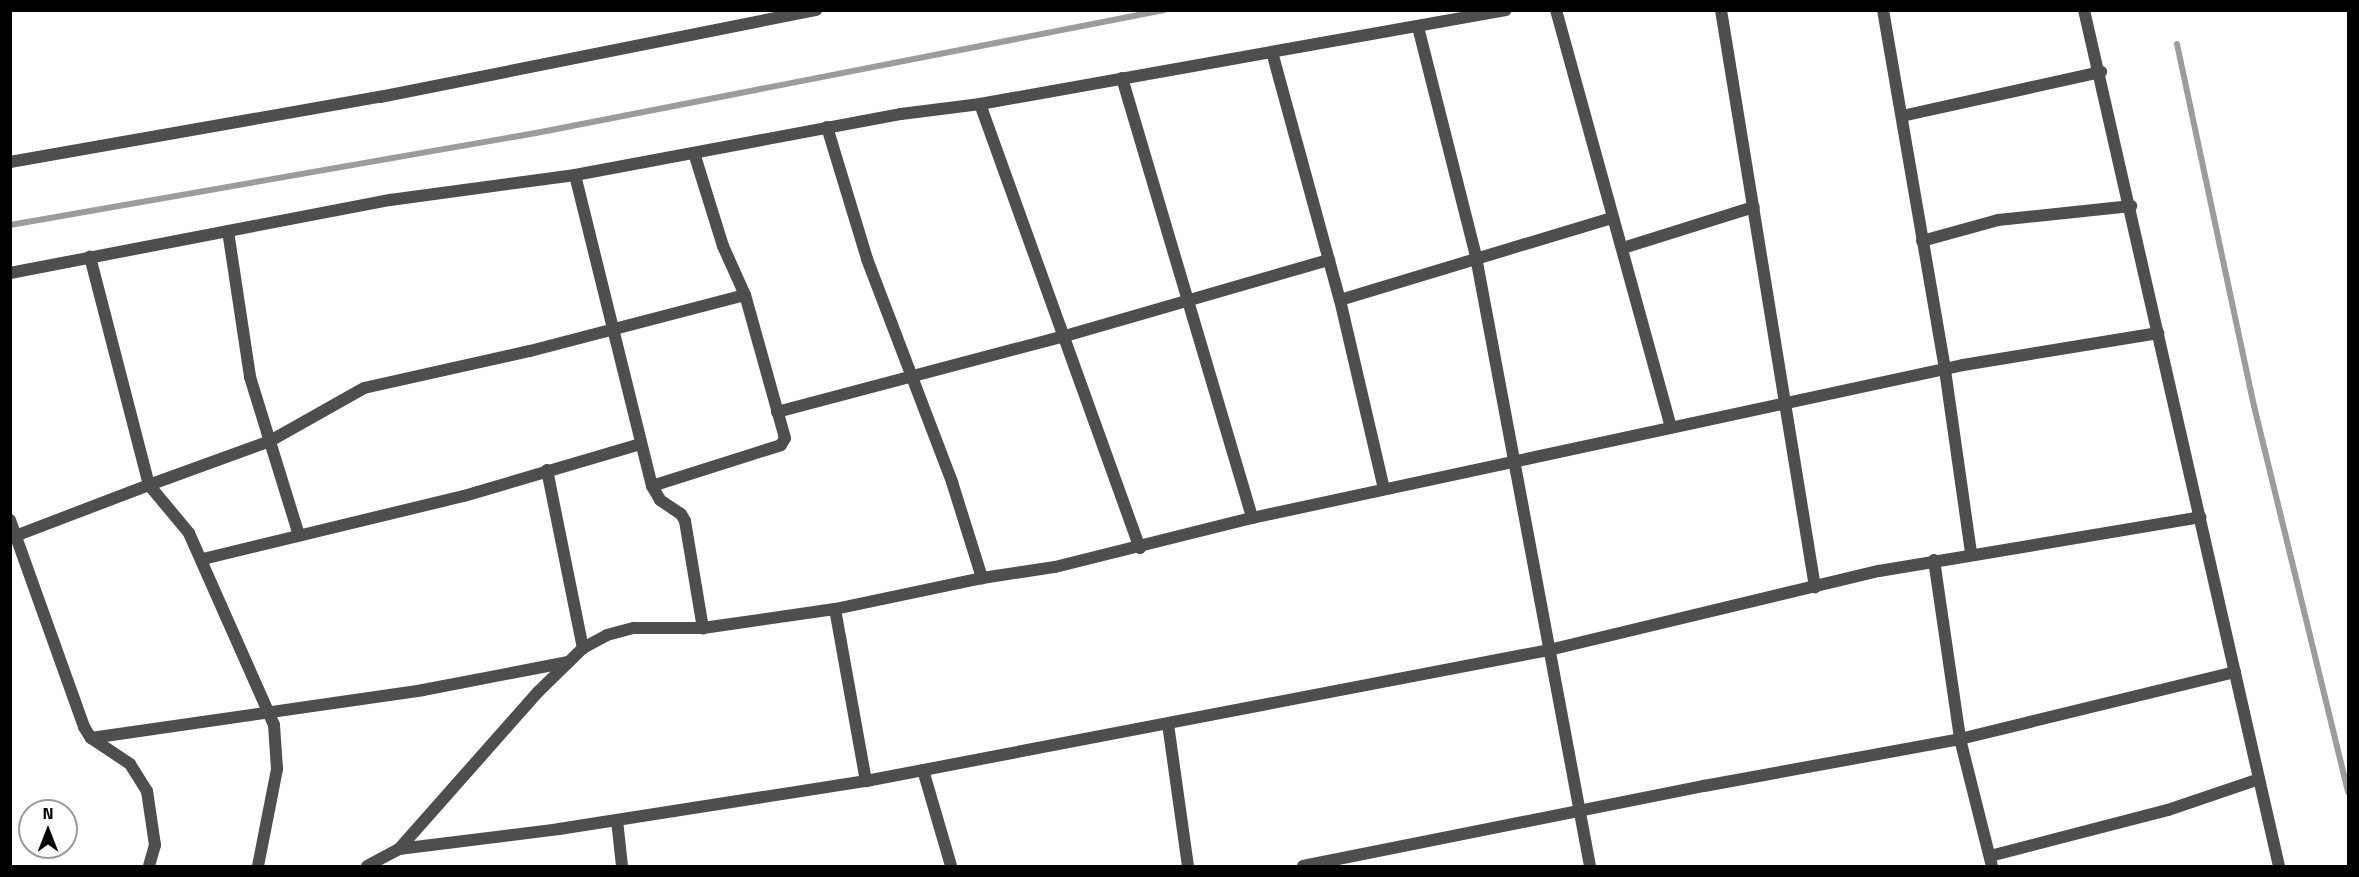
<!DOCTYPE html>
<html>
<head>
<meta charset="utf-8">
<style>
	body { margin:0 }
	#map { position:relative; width:2359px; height:877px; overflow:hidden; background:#fff; font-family:"Titillium Web",sans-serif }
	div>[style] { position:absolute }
	.stream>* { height:6px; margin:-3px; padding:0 3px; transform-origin:3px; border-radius:3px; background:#9c9c9c }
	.minor>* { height:12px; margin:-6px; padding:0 6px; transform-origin:6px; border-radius:6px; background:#4e4e4e }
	span { translate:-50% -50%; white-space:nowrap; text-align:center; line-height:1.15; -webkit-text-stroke:4.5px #fff; paint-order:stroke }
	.frame { position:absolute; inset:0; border:12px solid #000; pointer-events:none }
	.north { position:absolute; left:18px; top:799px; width:60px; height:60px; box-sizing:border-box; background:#fff; border:2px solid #999; border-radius:50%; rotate:0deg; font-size:16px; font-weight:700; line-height:24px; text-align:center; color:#000 }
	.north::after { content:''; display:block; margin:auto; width:21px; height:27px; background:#000; clip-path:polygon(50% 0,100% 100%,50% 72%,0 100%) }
</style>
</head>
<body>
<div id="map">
	<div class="stream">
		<i style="left:2177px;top:44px;width:370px;rotate:78deg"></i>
		<i style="left:2254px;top:406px;width:397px;rotate:76.3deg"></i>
		<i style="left:10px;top:225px;width:534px;rotate:-9.92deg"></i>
		<i style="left:536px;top:133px;width:640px;rotate:-11.08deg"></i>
	</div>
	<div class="minor">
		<i style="left:1556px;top:10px;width:433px;rotate:74.6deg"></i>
		<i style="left:1721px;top:10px;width:585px;rotate:80.75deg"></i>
		<i style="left:1883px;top:10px;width:365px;rotate:80.2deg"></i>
		<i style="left:1945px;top:370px;width:185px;rotate:81.9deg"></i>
		<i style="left:2084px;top:10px;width:878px;rotate:77.17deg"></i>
		<i style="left:1418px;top:27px;width:237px;rotate:75.8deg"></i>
		<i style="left:1476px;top:257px;width:620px;rotate:79.4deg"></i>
		<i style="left:1272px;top:52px;width:257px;rotate:74.7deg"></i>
		<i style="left:1340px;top:300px;width:194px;rotate:76.9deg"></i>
		<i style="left:1122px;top:78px;width:459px;rotate:73.5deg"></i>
		<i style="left:980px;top:104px;width:472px;rotate:70.2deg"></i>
		<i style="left:1902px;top:116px;width:204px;rotate:-12.5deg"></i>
		<i style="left:827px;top:127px;width:138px;rotate:73.1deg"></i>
		<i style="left:867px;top:259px;width:239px;rotate:69.1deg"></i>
		<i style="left:952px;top:482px;width:101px;rotate:72.6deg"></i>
		<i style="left:10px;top:162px;width:376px;rotate:-10deg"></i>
		<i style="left:380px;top:97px;width:445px;rotate:-11.3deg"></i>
		<i style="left:575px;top:175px;width:320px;rotate:76.1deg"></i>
		<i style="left:652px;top:486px;width:16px;rotate:60deg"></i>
		<i style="left:660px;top:500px;width:25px;rotate:34deg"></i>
		<i style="left:681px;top:514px;width:8px;rotate:60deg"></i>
		<i style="left:685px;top:521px;width:109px;rotate:80.5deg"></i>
		<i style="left:228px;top:231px;width:148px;rotate:81.4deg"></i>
		<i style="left:250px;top:377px;width:165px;rotate:72.8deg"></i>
		<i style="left:1922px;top:241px;width:79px;rotate:-15.4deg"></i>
		<i style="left:1998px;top:220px;width:134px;rotate:-6deg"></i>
		<i style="left:1623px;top:248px;width:137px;rotate:-17.4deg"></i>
		<i style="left:10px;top:273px;width:387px;rotate:-10.9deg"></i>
		<i style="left:390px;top:200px;width:187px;rotate:-7.7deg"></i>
		<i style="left:575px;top:175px;width:332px;rotate:-10.6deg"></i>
		<i style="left:901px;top:114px;width:80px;rotate:-7.2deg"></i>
		<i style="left:980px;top:104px;width:534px;rotate:-10.13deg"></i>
		<i style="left:1340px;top:300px;width:284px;rotate:-16.8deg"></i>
		<i style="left:777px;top:412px;width:298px;rotate:-14.8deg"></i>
		<i style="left:1065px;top:336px;width:275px;rotate:-16.1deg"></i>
		<i style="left:547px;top:470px;width:182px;rotate:78.6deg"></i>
		<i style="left:652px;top:486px;width:135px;rotate:-17.6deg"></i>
		<i style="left:781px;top:445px;width:8px;rotate:-60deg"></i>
		<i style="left:785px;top:438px;width:148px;rotate:-105.6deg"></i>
		<i style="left:745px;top:295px;width:54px;rotate:-114.2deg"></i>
		<i style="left:723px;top:246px;width:97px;rotate:-107.3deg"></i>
		<i style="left:10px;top:520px;width:220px;rotate:70.3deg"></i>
		<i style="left:84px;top:727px;width:13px;rotate:58deg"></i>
		<i style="left:91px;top:738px;width:47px;rotate:33.7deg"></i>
		<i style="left:130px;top:764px;width:32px;rotate:58deg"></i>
		<i style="left:147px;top:791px;width:55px;rotate:81.6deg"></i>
		<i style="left:155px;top:845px;width:22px;rotate:106deg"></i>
		<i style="left:10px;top:538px;width:149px;rotate:-20.9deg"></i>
		<i style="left:149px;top:485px;width:236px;rotate:-104.5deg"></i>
		<i style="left:203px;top:559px;width:268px;rotate:-13.6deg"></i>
		<i style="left:464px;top:496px;width:184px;rotate:-16.4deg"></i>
		<i style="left:1934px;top:560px;width:181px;rotate:81.7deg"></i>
		<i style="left:1960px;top:739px;width:131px;rotate:75.9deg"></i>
		<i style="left:835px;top:609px;width:175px;rotate:79.8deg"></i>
		<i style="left:1168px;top:724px;width:143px;rotate:82deg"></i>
		<i style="left:91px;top:738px;width:335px;rotate:-8.2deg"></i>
		<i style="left:423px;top:690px;width:148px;rotate:-10.9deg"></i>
		<i style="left:923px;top:770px;width:100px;rotate:73.7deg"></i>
		<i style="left:617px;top:820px;width:46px;rotate:83.8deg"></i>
		<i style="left:399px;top:849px;width:161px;rotate:-7.1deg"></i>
		<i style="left:559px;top:829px;width:311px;rotate:-8.9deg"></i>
		<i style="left:866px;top:781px;width:695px;rotate:-10.86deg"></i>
		<i style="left:1549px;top:650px;width:339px;rotate:-13.5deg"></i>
		<i style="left:1879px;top:571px;width:326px;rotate:-9.5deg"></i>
		<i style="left:1990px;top:856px;width:184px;rotate:-14.5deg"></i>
		<i style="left:2168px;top:810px;width:96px;rotate:-18.8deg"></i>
		<i style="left:258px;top:866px;width:99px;rotate:-78.9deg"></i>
		<i style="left:277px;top:769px;width:44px;rotate:-93.9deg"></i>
		<i style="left:274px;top:725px;width:210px;rotate:-113.9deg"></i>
		<i style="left:189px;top:533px;width:62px;rotate:-129.8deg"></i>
		<i style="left:149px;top:485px;width:129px;rotate:-20deg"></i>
		<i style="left:270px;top:441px;width:108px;rotate:-29.4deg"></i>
		<i style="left:364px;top:388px;width:170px;rotate:-12.6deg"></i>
		<i style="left:530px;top:351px;width:222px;rotate:-14.6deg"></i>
		<i style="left:367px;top:866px;width:36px;rotate:-28deg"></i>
		<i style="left:399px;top:849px;width:210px;rotate:-48.5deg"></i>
		<i style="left:538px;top:692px;width:63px;rotate:-44.4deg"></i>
		<i style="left:583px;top:648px;width:27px;rotate:-28deg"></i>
		<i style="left:607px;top:635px;width:28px;rotate:-15deg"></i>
		<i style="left:634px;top:628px;width:69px"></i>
		<i style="left:703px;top:628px;width:133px;rotate:-8.2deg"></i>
		<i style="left:835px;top:609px;width:150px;rotate:-11.9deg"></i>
		<i style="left:982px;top:578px;width:74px;rotate:-8.6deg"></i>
		<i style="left:1055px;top:567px;width:203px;rotate:-14deg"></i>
		<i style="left:1252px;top:518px;width:727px;rotate:-12.14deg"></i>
		<i style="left:1963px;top:365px;width:198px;rotate:-9.3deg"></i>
		<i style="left:1303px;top:866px;width:409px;rotate:-11.3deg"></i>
		<i style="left:1704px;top:786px;width:260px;rotate:-10.4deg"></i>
		<i style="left:1960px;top:739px;width:283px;rotate:-13.7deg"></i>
	</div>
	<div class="frame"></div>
	<div class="north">N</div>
</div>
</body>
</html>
